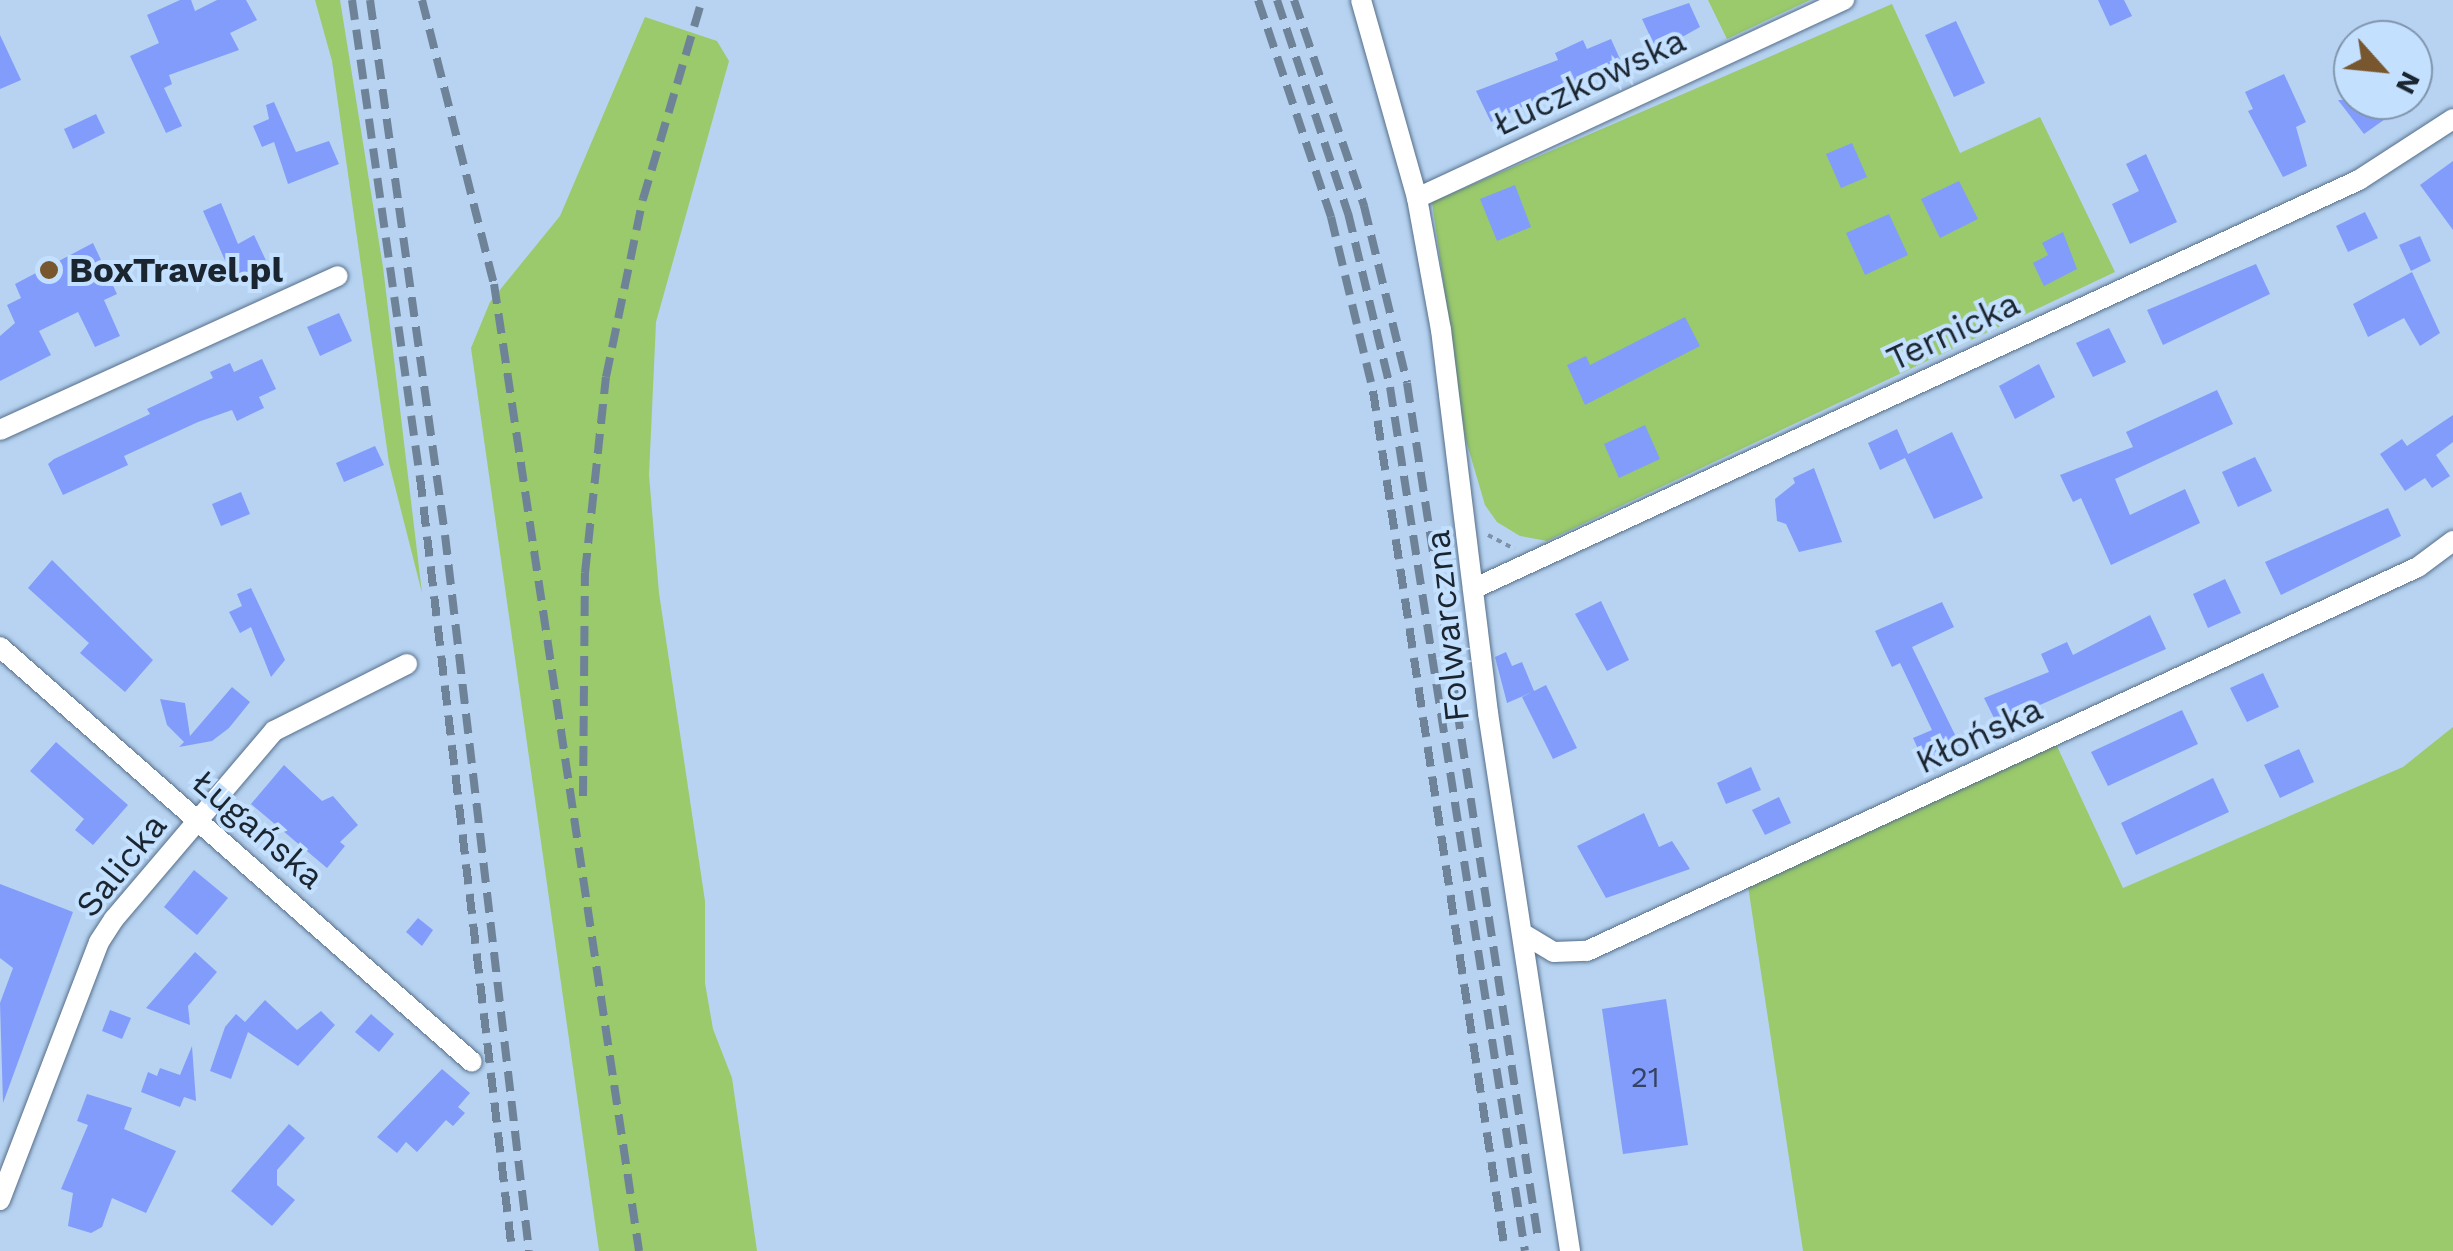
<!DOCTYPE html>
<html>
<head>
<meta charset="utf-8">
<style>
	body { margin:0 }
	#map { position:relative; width:2453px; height:1251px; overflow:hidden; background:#b7d3f1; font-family:"Work Sans",sans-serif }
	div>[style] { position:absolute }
	.green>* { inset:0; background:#9aca6b }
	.building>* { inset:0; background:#829cfb }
	.path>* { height:4px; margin-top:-2px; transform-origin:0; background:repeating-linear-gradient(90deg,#7d92a9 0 5px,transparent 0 10px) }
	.roads { filter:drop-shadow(0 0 2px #566f8a) drop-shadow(0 0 2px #566f8a) }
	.minor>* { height:20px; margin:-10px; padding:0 10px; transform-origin:10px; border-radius:10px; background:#fff }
	.rail>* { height:8px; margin-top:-4px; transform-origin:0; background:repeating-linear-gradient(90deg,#6f8398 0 20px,transparent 0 30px) }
	.dots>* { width:28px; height:28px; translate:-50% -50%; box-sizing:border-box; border:5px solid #c4e0ff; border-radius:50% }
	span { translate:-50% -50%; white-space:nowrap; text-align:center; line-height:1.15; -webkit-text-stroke:8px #c4e0ff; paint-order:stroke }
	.number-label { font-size:30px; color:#344363 }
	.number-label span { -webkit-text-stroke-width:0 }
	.street-label { font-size:35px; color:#1a2530 }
	.poi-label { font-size:35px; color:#1a2530; font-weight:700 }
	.left { translate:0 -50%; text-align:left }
	.north { position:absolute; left:2333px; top:20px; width:100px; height:100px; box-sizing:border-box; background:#c4e0ff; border:2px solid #8095ac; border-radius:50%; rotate:117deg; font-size:28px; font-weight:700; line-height:40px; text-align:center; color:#1a2530 }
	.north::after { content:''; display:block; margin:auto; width:35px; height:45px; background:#78572e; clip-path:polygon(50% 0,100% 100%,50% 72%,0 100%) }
</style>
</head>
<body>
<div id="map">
	<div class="green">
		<i style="clip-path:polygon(315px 0,340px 0,383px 267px,422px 593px,389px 463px,332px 61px)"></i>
		<i style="clip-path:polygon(1708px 0,1810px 0,1727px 39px)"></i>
		<i style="clip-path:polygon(1892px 4px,1960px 153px,2040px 117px,2115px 272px,1547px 541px,1520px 536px,1497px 522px,1485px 505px,1465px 437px,1432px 202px)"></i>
		<i style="clip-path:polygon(645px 17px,717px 41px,729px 61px,656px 322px,649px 475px,659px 593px,705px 901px,705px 983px,713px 1029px,732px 1078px,757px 1251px,599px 1251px,471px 348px,490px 302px,560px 216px)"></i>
		<i style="clip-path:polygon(2453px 727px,2453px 1251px,1803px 1251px,1748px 886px,2056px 744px,2123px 888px,2403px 767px)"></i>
	</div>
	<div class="building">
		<i style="clip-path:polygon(180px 0,191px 0,195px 11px,217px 0,246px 0,257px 20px,230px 33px,239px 50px,169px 75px,172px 84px,164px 88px,182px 126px,166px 133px,130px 56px,159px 43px,147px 15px)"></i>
		<i style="clip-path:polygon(2098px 0,2124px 0,2132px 16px,2110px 26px)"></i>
		<i style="clip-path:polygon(1689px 3px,1700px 27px,1657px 51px,1642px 19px)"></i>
		<i style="clip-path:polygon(1956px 21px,1985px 83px,1954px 97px,1925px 35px)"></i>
		<i style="clip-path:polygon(0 35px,21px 80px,0 89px)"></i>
		<i style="clip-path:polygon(1611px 39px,1620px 59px,1491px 122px,1476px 91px,1558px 60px,1555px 53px,1583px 40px,1587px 49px)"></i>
		<i style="clip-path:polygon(2284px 74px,2306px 122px,2296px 127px,2307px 166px,2283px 177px,2248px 111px,2253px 109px,2245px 92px)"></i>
		<i style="clip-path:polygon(2338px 100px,2412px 100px,2364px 134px)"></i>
		<i style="clip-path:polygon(274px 102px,296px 152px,329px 141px,339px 164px,288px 184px,274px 142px,262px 147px,253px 126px,269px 119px,266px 105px)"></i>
		<i style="clip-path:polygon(96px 114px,105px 133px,73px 149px,64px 129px)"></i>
		<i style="clip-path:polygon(1852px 143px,1867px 177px,1841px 188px,1826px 154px)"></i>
		<i style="clip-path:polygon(2146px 154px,2177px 222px,2130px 244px,2112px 204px,2139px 191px,2126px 164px)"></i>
		<i style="clip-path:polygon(2453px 161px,2453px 230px,2420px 185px)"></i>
		<i style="clip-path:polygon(1959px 181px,1978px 219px,1940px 238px,1921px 199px)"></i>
		<i style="clip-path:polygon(1515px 185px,1531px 227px,1497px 241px,1480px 199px)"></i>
		<i style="clip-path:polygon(221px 203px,238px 244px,254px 235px,270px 269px,236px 285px,203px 211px)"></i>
		<i style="clip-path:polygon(2365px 212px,2378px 238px,2348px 252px,2336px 226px)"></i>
		<i style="clip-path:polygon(1889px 214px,1908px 255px,1865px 275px,1846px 233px)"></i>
		<i style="clip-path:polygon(2063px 232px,2077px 269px,2044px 286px,2033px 263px,2048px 255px,2042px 243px)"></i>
		<i style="clip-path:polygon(2420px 236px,2431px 261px,2411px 271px,2399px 245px)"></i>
		<i style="clip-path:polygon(93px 243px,117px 294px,104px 300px,120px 336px,95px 347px,78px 312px,39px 331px,51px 355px,0 381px,0 336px,15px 323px,7px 305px,21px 298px,15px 284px)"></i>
		<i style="clip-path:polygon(2256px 264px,2270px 294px,2163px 345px,2147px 310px)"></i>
		<i style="clip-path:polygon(2412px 272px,2440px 333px,2420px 346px,2404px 318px,2368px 337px,2353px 304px)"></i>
		<i style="clip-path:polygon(339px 313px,352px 341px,320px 356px,307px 327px)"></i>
		<i style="clip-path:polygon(1685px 317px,1700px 346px,1585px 405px,1567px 365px,1586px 356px,1590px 365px)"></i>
		<i style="clip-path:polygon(2109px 328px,2126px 362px,2093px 377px,2076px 343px)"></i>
		<i style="clip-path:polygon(262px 359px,276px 389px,259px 397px,264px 408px,237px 421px,232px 410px,198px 422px,124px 456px,128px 465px,63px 495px,48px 464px,54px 459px,150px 414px,147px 409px,213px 378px,210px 372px,230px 363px,234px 372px)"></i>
		<i style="clip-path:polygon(2039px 364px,2055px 397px,2015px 419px,1999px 386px)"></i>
		<i style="clip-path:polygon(2217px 390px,2233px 424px,2115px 479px,2130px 515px,2185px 489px,2200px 523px,2111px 565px,2081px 498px,2073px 502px,2060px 475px,2133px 447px,2126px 432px)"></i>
		<i style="clip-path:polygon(2453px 415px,2453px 442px,2436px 455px,2450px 476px,2432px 488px,2425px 478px,2405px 491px,2380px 454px,2402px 439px,2407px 446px)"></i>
		<i style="clip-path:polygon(1645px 425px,1660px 459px,1619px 478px,1604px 444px)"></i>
		<i style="clip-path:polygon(1897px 429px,1908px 454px,1952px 432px,1983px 498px,1934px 519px,1905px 458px,1880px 470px,1868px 443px)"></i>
		<i style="clip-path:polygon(375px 446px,384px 465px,344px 482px,336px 463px)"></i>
		<i style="clip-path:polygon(2255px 457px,2272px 491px,2238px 507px,2222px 472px)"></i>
		<i style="clip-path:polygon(1814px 468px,1842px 542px,1799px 552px,1786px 524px,1777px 521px,1775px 499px,1795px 483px,1793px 478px)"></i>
		<i style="clip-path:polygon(241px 492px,250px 514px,221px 526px,212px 504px)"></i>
		<i style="clip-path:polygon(2388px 508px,2401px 536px,2281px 595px,2265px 562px)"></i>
		<i style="clip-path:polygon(52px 560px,153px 660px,125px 692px,80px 653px,89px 643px,28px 588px)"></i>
		<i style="clip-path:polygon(2225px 579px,2241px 613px,2208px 628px,2193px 594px)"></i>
		<i style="clip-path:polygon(251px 588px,285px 660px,271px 677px,251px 627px,240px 633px,229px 612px,242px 606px,237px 594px)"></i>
		<i style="clip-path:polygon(1601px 601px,1629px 660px,1607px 671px,1575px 614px)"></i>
		<i style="clip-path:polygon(1942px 602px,1954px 627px,1912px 647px,1960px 745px,1924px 762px,1913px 738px,1932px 730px,1900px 663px,1892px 667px,1875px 631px)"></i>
		<i style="clip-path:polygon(2150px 615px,2166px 649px,1997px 724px,1984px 698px,2049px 672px,2041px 654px,2067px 642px,2073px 655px)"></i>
		<i style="clip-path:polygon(1506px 652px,1512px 666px,1522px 662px,1534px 691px,1546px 685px,1577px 748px,1553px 759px,1522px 697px,1532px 692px,1507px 703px,1495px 657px)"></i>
		<i style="clip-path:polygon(2263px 673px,2279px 707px,2247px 722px,2230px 688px)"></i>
		<i style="clip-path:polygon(232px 687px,250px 702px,229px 728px,212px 741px,179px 747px,184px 742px,167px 725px,160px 699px,185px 703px,190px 736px)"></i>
		<i style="clip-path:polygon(2182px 710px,2198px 744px,2108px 786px,2091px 752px)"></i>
		<i style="clip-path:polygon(56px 742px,128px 805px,93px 845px,75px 830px,84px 819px,30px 771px)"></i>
		<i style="clip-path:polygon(2299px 749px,2314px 782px,2280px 798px,2264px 765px)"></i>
		<i style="clip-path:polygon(284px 765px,322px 801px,333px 796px,358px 825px,340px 842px,345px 846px,327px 868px,251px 804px)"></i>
		<i style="clip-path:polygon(1751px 767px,1761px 790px,1726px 804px,1717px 783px)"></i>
		<i style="clip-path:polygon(2213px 778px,2229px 812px,2136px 855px,2121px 823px)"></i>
		<i style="clip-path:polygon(1779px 797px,1791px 823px,1765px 835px,1752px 810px)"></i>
		<i style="clip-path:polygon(1644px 813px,1659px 847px,1672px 841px,1690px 869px,1606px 898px,1577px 846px)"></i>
		<i style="clip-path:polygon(194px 870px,228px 898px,197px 935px,164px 907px)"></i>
		<i style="clip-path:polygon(0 884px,73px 912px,3px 1103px,0 1003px,13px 968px,0 958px)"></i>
		<i style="clip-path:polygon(418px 918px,433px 930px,422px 946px,406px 932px)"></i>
		<i style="clip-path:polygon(195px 952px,217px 972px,188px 1006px,190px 1025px,146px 1008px)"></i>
		<i style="clip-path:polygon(1666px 999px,1688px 1145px,1623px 1154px,1602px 1009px)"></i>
		<i style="clip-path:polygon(265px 1000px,297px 1030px,321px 1011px,335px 1025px,298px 1066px,248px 1032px,231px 1079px,210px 1071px,225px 1027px,236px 1014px,245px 1022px)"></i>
		<i style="clip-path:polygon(110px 1010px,131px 1018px,122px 1039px,102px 1031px)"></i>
		<i style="clip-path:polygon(371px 1014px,394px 1034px,379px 1052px,355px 1032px)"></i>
		<i style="clip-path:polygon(192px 1046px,196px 1101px,184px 1097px,180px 1107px,141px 1092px,148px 1072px,157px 1076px,160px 1068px,180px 1075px)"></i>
		<i style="clip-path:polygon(442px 1069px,470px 1093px,458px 1107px,465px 1113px,453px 1126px,446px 1120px,417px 1152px,406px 1142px,397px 1153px,377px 1137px)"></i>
		<i style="clip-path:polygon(87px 1094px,132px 1108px,124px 1129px,176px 1151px,146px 1213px,112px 1198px,102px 1227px,91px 1233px,68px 1226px,73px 1193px,61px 1189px,88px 1125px,77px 1121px)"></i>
		<i style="clip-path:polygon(289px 1124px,305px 1138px,277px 1170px,277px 1185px,295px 1200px,272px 1226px,231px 1191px)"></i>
	</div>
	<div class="path">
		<i style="left:1488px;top:535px;width:30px;rotate:28deg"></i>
	</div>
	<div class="roads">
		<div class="minor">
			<i style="left:1361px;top:0;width:206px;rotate:74.2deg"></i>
			<i style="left:1417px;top:198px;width:134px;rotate:79.7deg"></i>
			<i style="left:1441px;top:330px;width:386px;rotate:83deg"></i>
			<i style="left:1488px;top:713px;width:544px;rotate:81.33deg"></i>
			<i style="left:1417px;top:198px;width:471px;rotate:-24.9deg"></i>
			<i style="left:0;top:430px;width:371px;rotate:-24.5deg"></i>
			<i style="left:1473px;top:589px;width:976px;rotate:-24.78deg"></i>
			<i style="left:2359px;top:180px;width:112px;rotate:-33deg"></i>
			<i style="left:0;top:647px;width:628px;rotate:41.32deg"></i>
			<i style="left:1527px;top:936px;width:31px;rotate:31deg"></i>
			<i style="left:1554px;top:952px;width:33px;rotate:-2deg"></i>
			<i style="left:1587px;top:951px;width:915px;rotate:-24.8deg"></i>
			<i style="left:2418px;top:567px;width:44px;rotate:-36.6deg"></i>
			<i style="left:0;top:1200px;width:276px;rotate:-69deg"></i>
			<i style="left:99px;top:942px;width:27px;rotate:-57deg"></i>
			<i style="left:114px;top:919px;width:247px;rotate:-49.6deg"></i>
			<i style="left:274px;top:731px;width:149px;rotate:-26.7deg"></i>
		</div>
	</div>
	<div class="rail">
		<i style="left:352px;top:0;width:482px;rotate:81.9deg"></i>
		<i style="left:420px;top:477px;width:779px;rotate:83.22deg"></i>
		<i style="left:370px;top:0;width:540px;rotate:82.02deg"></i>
		<i style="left:445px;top:535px;width:721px;rotate:83.31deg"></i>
		<i style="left:422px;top:0;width:293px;rotate:75.8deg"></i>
		<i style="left:494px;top:284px;width:978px;rotate:81.47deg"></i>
		<i style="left:1258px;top:0;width:229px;rotate:71.4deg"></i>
		<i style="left:1331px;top:217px;width:179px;rotate:76.4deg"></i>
		<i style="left:1373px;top:391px;width:870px;rotate:81.27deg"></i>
		<i style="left:1277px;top:0;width:225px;rotate:71.6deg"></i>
		<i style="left:1348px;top:213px;width:179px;rotate:76.4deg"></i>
		<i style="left:1390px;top:387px;width:874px;rotate:81.12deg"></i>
		<i style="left:1294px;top:0;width:218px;rotate:71.2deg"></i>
		<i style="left:1364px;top:206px;width:182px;rotate:76.3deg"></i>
		<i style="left:1407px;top:383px;width:865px;rotate:81.29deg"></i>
		<i style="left:583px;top:796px;width:223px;rotate:-89.5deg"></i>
		<i style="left:585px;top:573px;width:197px;rotate:-83.9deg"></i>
		<i style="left:606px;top:377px;width:182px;rotate:-78.3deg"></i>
		<i style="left:643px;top:199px;width:208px;rotate:-73.5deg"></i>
	</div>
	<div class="dots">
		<i style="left:49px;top:270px;background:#78572e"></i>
	</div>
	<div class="number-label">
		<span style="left:1645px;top:1077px">21</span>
	</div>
	<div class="street-label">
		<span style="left:1589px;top:82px;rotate:-25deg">Łuczkowska</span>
		<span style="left:1953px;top:331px;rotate:-25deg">Ternicka</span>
		<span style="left:1447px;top:626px;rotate:-96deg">Folwarczna</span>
		<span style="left:1979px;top:735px;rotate:-25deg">Kłońska</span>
		<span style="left:258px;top:829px;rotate:41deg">Ługańska</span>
		<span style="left:121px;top:865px;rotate:-51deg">Salicka</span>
	</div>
	<div class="poi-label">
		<span class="left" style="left:69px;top:270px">BoxTravel.pl</span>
	</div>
	<div class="north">N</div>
</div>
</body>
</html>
